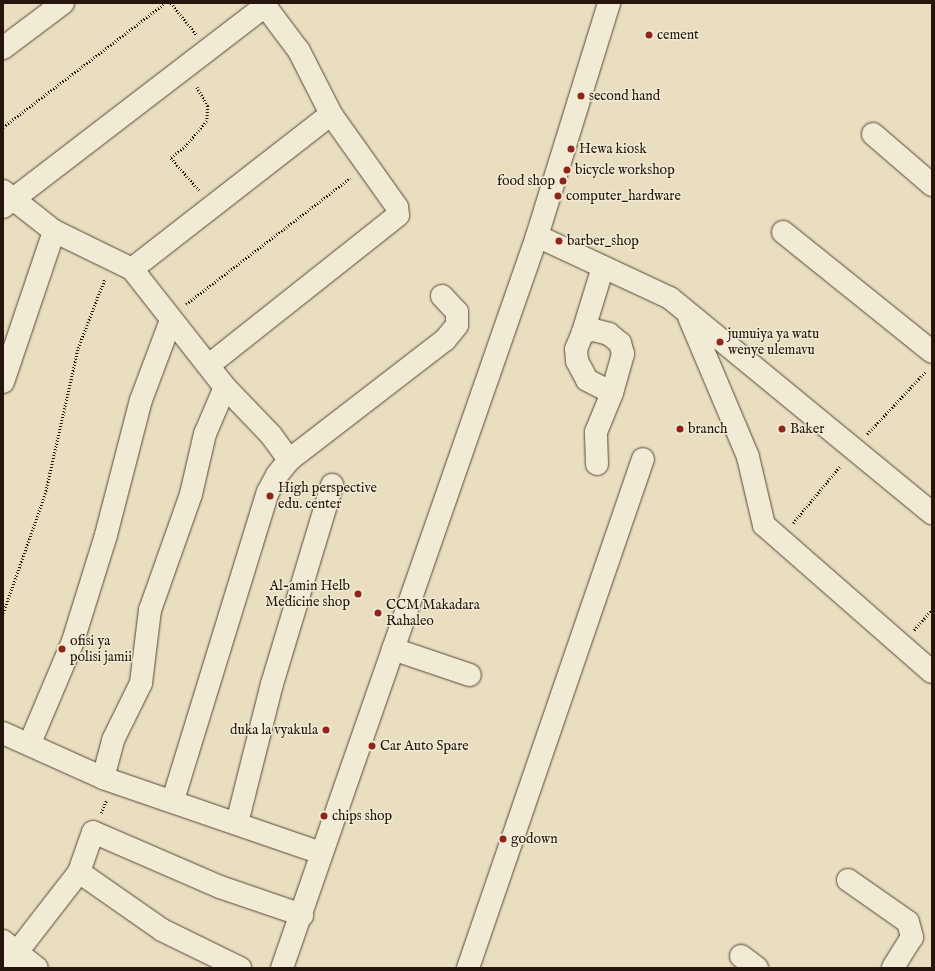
<!DOCTYPE html>
<html>
<head>
<meta charset="utf-8">
<style>
	body { margin:0 }
	#map { position:relative; width:935px; height:971px; overflow:hidden; background:#e9debf; font-family:"IM FELL English",serif }
	div>[style] { position:absolute }
	.path>* { height:2.5px; margin-top:-1.25px; transform-origin:0; background:repeating-linear-gradient(90deg,#26150c 0 1px,transparent 0 3px) }
	.roads { filter:drop-shadow(0 0 1px #574739) drop-shadow(0 0 1px #574739) }
	.minor>* { height:22px; margin:-11px; padding:0 11px; transform-origin:11px; border-radius:11px; background:#f1ead5 }
	.dots>* { width:11px; height:11px; translate:-50% -50%; box-sizing:border-box; border:2px solid #f1ead5; border-radius:50% }
	span { translate:-50% -50%; white-space:nowrap; text-align:center; line-height:1.15; -webkit-text-stroke:3px #f1ead5; paint-order:stroke }
	.poi-label { font-size:14px; color:#26150c }
	.left { translate:0 -50%; text-align:left }
	.right { translate:-100% -50%; text-align:right }
	.frame { position:absolute; inset:0; border:4px solid #26150c; pointer-events:none }
</style>
</head>
<body>
<div id="map">
	<div class="path">
		<i style="left:171px;top:3px;width:40px;rotate:51deg"></i>
		<i style="left:197px;top:87px;width:22px;rotate:60deg"></i>
		<i style="left:208px;top:106px;width:15px;rotate:94deg"></i>
		<i style="left:207px;top:121px;width:33px;rotate:130deg"></i>
		<i style="left:186px;top:146px;width:19px;rotate:141deg"></i>
		<i style="left:171px;top:158px;width:43px;rotate:48.8deg"></i>
		<i style="left:3px;top:127px;width:204px;rotate:-37.4deg"></i>
		<i style="left:186px;top:304px;width:207px;rotate:-37.5deg"></i>
		<i style="left:867px;top:434px;width:85px;rotate:-46.9deg"></i>
		<i style="left:793px;top:523px;width:75px;rotate:-50.4deg"></i>
		<i style="left:3px;top:613px;width:126px;rotate:-70.6deg"></i>
		<i style="left:45px;top:494px;width:150px;rotate:-77.3deg"></i>
		<i style="left:78px;top:348px;width:75px;rotate:-68.9deg"></i>
		<i style="left:914px;top:630px;width:28px;rotate:-49deg"></i>
		<i style="left:101px;top:813px;width:13px;rotate:-67deg"></i>
	</div>
	<div class="roads">
		<div class="minor">
			<i style="left:3px;top:48px;width:75px;rotate:-36.9deg"></i>
			<i style="left:873px;top:134px;width:78px;rotate:40.8deg"></i>
			<i style="left:3px;top:191px;width:65px;rotate:38.1deg"></i>
			<i style="left:54px;top:231px;width:87px;rotate:26deg"></i>
			<i style="left:132px;top:269px;width:150px;rotate:51.8deg"></i>
			<i style="left:225px;top:387px;width:66px;rotate:46.2deg"></i>
			<i style="left:271px;top:435px;width:31px;rotate:54deg"></i>
			<i style="left:3px;top:207px;width:329px;rotate:-37.5deg"></i>
			<i style="left:783px;top:232px;width:191px;rotate:38.8deg"></i>
			<i style="left:537px;top:236px;width:147px;rotate:25deg"></i>
			<i style="left:670px;top:298px;width:339px;rotate:39.4deg"></i>
			<i style="left:132px;top:269px;width:252px;rotate:-37.9deg"></i>
			<i style="left:689px;top:317px;width:152px;rotate:67.1deg"></i>
			<i style="left:748px;top:457px;width:70px;rotate:76.8deg"></i>
			<i style="left:764px;top:525px;width:223px;rotate:41.2deg"></i>
			<i style="left:583px;top:332px;width:68px;rotate:-72.9deg"></i>
			<i style="left:209px;top:365px;width:241px;rotate:-38.4deg"></i>
			<i style="left:398px;top:215px;width:8px;rotate:-97deg"></i>
			<i style="left:397px;top:207px;width:114px;rotate:-125.4deg"></i>
			<i style="left:331px;top:114px;width:71px;rotate:-116.9deg"></i>
			<i style="left:299px;top:51px;width:60px;rotate:-126.9deg"></i>
			<i style="left:3px;top:382px;width:159px;rotate:-71.3deg"></i>
			<i style="left:597px;top:464px;width:32px;rotate:-92deg"></i>
			<i style="left:596px;top:432px;width:42px;rotate:-67.7deg"></i>
			<i style="left:612px;top:393px;width:41px;rotate:-74.2deg"></i>
			<i style="left:623px;top:354px;width:11px;rotate:-105deg"></i>
			<i style="left:620px;top:343px;width:14px;rotate:-141deg"></i>
			<i style="left:609px;top:334px;width:16px;rotate:-165deg"></i>
			<i style="left:594px;top:330px;width:11px;rotate:170deg"></i>
			<i style="left:583px;top:332px;width:18px;rotate:112deg"></i>
			<i style="left:576px;top:349px;width:12px;rotate:85deg"></i>
			<i style="left:577px;top:361px;width:21px;rotate:62deg"></i>
			<i style="left:587px;top:380px;width:28px;rotate:27deg"></i>
			<i style="left:393px;top:649px;width:81px;rotate:18.7deg"></i>
			<i style="left:3px;top:733px;width:110px;rotate:24.2deg"></i>
			<i style="left:103px;top:778px;width:231px;rotate:19deg"></i>
			<i style="left:30px;top:743px;width:111px;rotate:-67.1deg"></i>
			<i style="left:73px;top:641px;width:111px;rotate:-72.7deg"></i>
			<i style="left:106px;top:535px;width:139px;rotate:-75.5deg"></i>
			<i style="left:141px;top:400px;width:85px;rotate:-69.4deg"></i>
			<i style="left:103px;top:778px;width:39px;rotate:-75deg"></i>
			<i style="left:113px;top:740px;width:64px;rotate:-63.8deg"></i>
			<i style="left:141px;top:683px;width:74px;rotate:-83deg"></i>
			<i style="left:150px;top:610px;width:123px;rotate:-70.5deg"></i>
			<i style="left:191px;top:494px;width:62px;rotate:-76.9deg"></i>
			<i style="left:205px;top:434px;width:51px;rotate:-66.9deg"></i>
			<i style="left:173px;top:800px;width:322px;rotate:-72.9deg"></i>
			<i style="left:268px;top:492px;width:19px;rotate:-62deg"></i>
			<i style="left:277px;top:475px;width:19px;rotate:-51deg"></i>
			<i style="left:289px;top:460px;width:197px;rotate:-37.6deg"></i>
			<i style="left:445px;top:340px;width:19px;rotate:-51deg"></i>
			<i style="left:457px;top:325px;width:13px;rotate:-90deg"></i>
			<i style="left:457px;top:312px;width:22px;rotate:-133deg"></i>
			<i style="left:237px;top:823px;width:143px;rotate:-75.9deg"></i>
			<i style="left:272px;top:684px;width:208px;rotate:-73.2deg"></i>
			<i style="left:79px;top:872px;width:101px;rotate:34.9deg"></i>
			<i style="left:162px;top:930px;width:87px;rotate:26deg"></i>
			<i style="left:848px;top:880px;width:73px;rotate:35deg"></i>
			<i style="left:908px;top:922px;width:16px;rotate:75deg"></i>
			<i style="left:912px;top:937px;width:36px;rotate:122deg"></i>
			<i style="left:3px;top:941px;width:43px;rotate:38.5deg"></i>
			<i style="left:741px;top:956px;width:20px;rotate:37deg"></i>
			<i style="left:10px;top:968px;width:17px;rotate:-66deg"></i>
			<i style="left:17px;top:952px;width:101px;rotate:-52.2deg"></i>
			<i style="left:79px;top:872px;width:42px;rotate:-70.7deg"></i>
			<i style="left:93px;top:832px;width:138px;rotate:23.4deg"></i>
			<i style="left:220px;top:887px;width:87px;rotate:18.9deg"></i>
			<i style="left:282px;top:968px;width:775px;rotate:-70.79deg"></i>
			<i style="left:537px;top:236px;width:244px;rotate:-72.8deg"></i>
			<i style="left:468px;top:968px;width:538px;rotate:-71.03deg"></i>
		</div>
	</div>
	<div class="dots">
		<i style="left:649px;top:35px;background:#8f2418"></i>
		<i style="left:581px;top:96px;background:#8f2418"></i>
		<i style="left:571px;top:149px;background:#8f2418"></i>
		<i style="left:567px;top:170px;background:#8f2418"></i>
		<i style="left:563px;top:181px;background:#8f2418"></i>
		<i style="left:558px;top:196px;background:#8f2418"></i>
		<i style="left:559px;top:241px;background:#8f2418"></i>
		<i style="left:720px;top:342px;background:#8f2418"></i>
		<i style="left:680px;top:429px;background:#8f2418"></i>
		<i style="left:782px;top:429px;background:#8f2418"></i>
		<i style="left:270px;top:496px;background:#8f2418"></i>
		<i style="left:358px;top:594px;background:#8f2418"></i>
		<i style="left:378px;top:613px;background:#8f2418"></i>
		<i style="left:62px;top:649px;background:#8f2418"></i>
		<i style="left:326px;top:730px;background:#8f2418"></i>
		<i style="left:372px;top:746px;background:#8f2418"></i>
		<i style="left:324px;top:816px;background:#8f2418"></i>
		<i style="left:503px;top:839px;background:#8f2418"></i>
	</div>
	<div class="poi-label">
		<span class="left" style="left:657px;top:35px">cement</span>
		<span class="left" style="left:589px;top:96px">second hand</span>
		<span class="left" style="left:579px;top:149px">Hewa kiosk</span>
		<span class="left" style="left:575px;top:170px">bicycle workshop</span>
		<span class="right" style="left:555px;top:181px">food shop</span>
		<span class="left" style="left:566px;top:196px">computer_hardware</span>
		<span class="left" style="left:567px;top:241px">barber_shop</span>
		<span class="left" style="left:728px;top:342px">jumuiya ya watu<br>wenye ulemavu</span>
		<span class="left" style="left:688px;top:429px">branch</span>
		<span class="left" style="left:790px;top:429px">Baker</span>
		<span class="left" style="left:278px;top:496px">High perspective<br>edu. center</span>
		<span class="right" style="left:350px;top:594px">Al-amin Helb<br>Medicine shop</span>
		<span class="left" style="left:386px;top:613px">CCM Makadara<br>Rahaleo</span>
		<span class="left" style="left:70px;top:649px">ofisi ya<br>polisi jamii</span>
		<span class="right" style="left:318px;top:730px">duka la vyakula</span>
		<span class="left" style="left:380px;top:746px">Car Auto Spare</span>
		<span class="left" style="left:332px;top:816px">chips shop</span>
		<span class="left" style="left:511px;top:839px">godown</span>
	</div>
	<div class="frame"></div>
</div>
</body>
</html>
